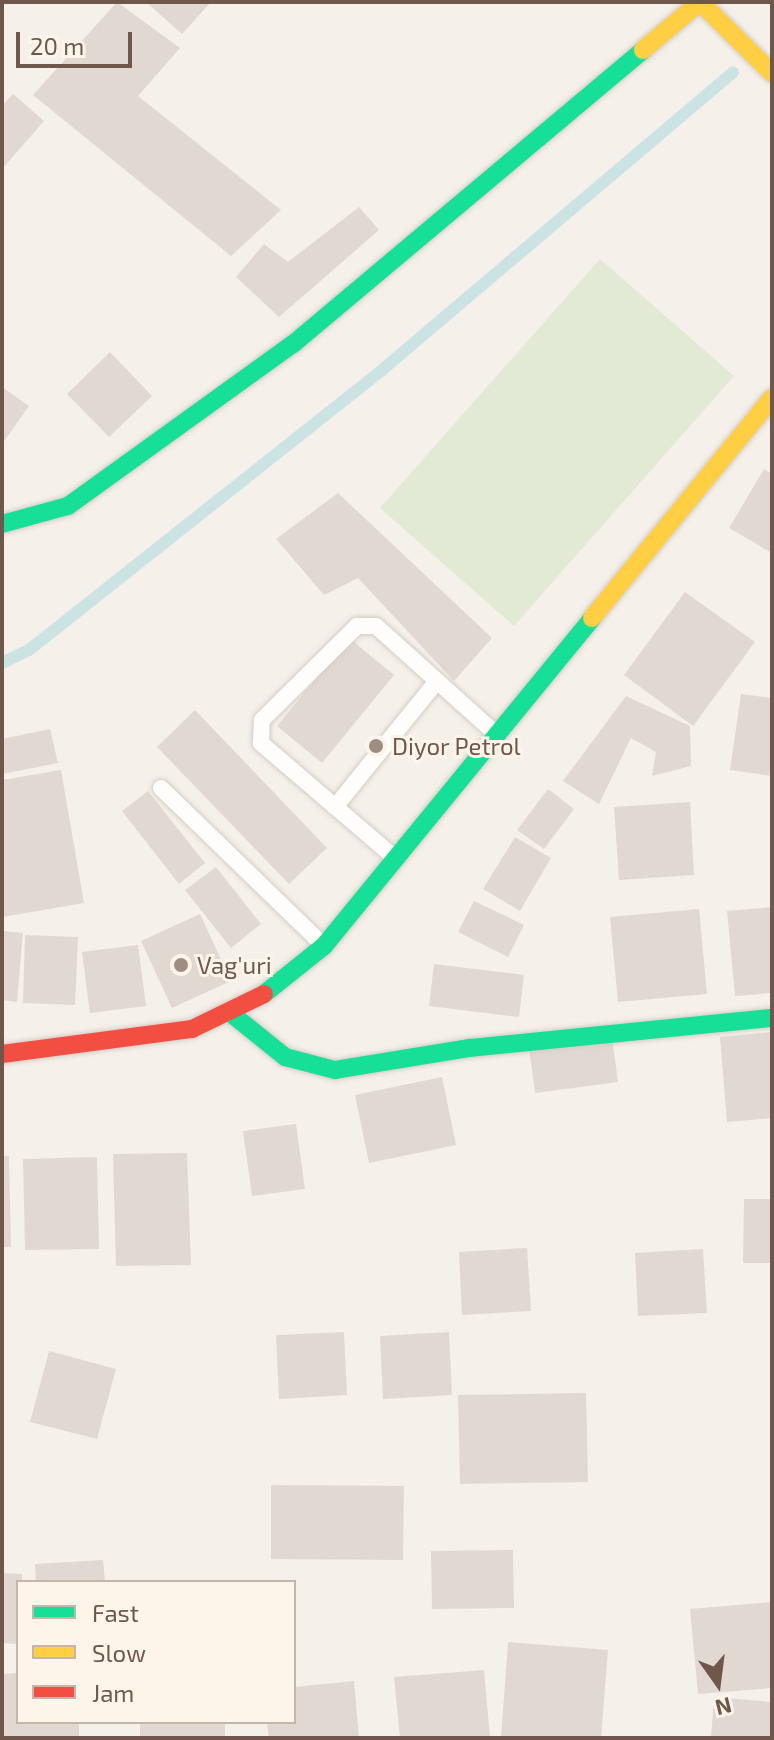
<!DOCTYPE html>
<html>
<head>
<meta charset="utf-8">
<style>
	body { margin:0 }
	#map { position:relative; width:774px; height:1740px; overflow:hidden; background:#f5f0e9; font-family:"Exo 2",sans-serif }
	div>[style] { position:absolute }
	.green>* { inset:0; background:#e2ead5 }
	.stream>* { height:12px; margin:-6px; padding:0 6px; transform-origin:6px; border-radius:6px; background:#cce3e4 }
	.building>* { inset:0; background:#e1d8d1 }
	.roads { filter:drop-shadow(0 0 2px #d4cdc7) drop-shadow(0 0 2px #d4cdc7) }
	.lane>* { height:16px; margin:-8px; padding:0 8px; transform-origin:8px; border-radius:8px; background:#fefdfc }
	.fast>* { height:18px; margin:-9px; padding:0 9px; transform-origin:9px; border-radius:9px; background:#16e098 }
	.slow>* { height:18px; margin:-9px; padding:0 9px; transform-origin:9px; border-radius:9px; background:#ffcf43 }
	.jam>* { height:18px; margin:-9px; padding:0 9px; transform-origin:9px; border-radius:9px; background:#f24e42 }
	.dots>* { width:22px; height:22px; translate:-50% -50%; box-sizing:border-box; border:4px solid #fdf5ea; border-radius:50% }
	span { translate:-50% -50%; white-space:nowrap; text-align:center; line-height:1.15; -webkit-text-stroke:6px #fdf5ea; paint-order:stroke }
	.poi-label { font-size:24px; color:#70574c }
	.left { translate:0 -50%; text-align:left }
	.frame { position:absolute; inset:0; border:4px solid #70574c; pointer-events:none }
	.legend { position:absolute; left:16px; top:1580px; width:280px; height:144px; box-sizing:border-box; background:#fdf5ea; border:2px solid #c5b6ab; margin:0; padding:10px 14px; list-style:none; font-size:24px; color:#70574c }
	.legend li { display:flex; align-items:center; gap:16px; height:40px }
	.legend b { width:40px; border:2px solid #c5b6ab }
	.north { position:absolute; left:678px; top:1644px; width:80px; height:80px; -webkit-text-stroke:6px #fdf5ea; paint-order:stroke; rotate:166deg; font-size:22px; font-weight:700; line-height:32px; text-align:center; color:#70574c }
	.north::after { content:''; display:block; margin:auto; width:28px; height:36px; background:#70574c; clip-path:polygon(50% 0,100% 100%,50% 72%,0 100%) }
	.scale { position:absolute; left:16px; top:32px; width:116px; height:36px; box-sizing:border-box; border:4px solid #70574c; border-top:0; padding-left:10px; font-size:24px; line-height:28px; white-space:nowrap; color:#70574c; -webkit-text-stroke:6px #fdf5ea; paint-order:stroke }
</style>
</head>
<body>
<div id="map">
	<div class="green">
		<i style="clip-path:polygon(600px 259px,734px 376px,514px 626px,380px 508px)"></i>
	</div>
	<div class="stream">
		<i style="left:2px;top:663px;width:30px;rotate:-26deg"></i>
		<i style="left:29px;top:650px;width:451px;rotate:-38.4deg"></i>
		<i style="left:382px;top:370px;width:460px;rotate:-40.3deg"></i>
	</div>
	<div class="building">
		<i style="clip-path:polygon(117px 2px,180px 48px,138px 96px,281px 210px,231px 256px,33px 95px)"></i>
		<i style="clip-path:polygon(146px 2px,211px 2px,182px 34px)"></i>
		<i style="clip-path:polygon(13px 94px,44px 121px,2px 169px,2px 106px)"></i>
		<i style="clip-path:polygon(359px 207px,379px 230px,279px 317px,236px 277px,264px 244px,288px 262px)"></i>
		<i style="clip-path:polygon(110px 352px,152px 396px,109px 437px,67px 394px)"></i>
		<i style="clip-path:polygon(2px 387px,29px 406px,2px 444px)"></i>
		<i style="clip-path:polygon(764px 469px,772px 474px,772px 553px,729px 528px)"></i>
		<i style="clip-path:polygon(338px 493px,492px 638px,454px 681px,358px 578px,324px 595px,276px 539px)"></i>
		<i style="clip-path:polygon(685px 592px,755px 642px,693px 726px,624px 675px)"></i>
		<i style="clip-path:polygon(349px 638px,394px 675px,322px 763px,277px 726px)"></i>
		<i style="clip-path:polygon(741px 694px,772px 698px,772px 776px,730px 770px)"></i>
		<i style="clip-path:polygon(626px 696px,690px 726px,691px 766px,652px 776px,656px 752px,631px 738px,599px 804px,563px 781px)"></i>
		<i style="clip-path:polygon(195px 710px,327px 848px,289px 884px,157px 747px)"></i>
		<i style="clip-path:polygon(50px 729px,58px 763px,2px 774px,2px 739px)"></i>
		<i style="clip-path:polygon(61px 770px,84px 903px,2px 917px,2px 780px)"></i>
		<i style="clip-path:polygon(548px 789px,574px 809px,544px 849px,517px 830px)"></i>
		<i style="clip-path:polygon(148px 791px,205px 863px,179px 884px,122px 811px)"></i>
		<i style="clip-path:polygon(690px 802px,694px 875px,619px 880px,614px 807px)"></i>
		<i style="clip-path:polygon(515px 837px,551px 858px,520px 911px,483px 889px)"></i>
		<i style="clip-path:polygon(216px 867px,261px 924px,231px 948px,185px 890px)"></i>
		<i style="clip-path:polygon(474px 901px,524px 925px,508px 957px,458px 932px)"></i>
		<i style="clip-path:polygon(772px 907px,772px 993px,735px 996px,727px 911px)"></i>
		<i style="clip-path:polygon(699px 909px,707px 994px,618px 1002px,610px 917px)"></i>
		<i style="clip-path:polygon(200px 914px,231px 981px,172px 1008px,141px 941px)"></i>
		<i style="clip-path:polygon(2px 931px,23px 933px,17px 1002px,2px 1000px)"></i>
		<i style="clip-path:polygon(25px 935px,78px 937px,75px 1005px,23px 1003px)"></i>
		<i style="clip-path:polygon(138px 945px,146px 1006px,90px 1013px,82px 952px)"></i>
		<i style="clip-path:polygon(434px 964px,524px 975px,519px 1017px,429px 1006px)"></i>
		<i style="clip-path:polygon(772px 1032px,772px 1118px,727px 1122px,720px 1037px)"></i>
		<i style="clip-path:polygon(612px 1037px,618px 1082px,535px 1093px,529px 1047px)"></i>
		<i style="clip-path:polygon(442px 1077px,456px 1145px,369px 1163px,355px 1095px)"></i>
		<i style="clip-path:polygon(296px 1124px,305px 1189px,252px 1196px,243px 1131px)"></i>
		<i style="clip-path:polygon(187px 1153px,191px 1265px,116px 1266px,113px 1154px)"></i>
		<i style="clip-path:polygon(2px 1156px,9px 1156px,11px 1247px,2px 1247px)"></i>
		<i style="clip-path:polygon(97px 1157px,99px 1249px,25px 1250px,23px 1159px)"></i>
		<i style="clip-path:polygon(744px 1199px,772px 1199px,772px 1263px,743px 1263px)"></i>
		<i style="clip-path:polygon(527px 1248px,531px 1311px,462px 1315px,459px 1252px)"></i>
		<i style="clip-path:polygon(703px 1249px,707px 1313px,638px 1316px,635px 1253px)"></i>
		<i style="clip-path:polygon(344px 1332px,347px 1395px,279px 1399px,276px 1335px)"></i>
		<i style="clip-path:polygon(449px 1332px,452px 1395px,383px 1399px,380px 1336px)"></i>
		<i style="clip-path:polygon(49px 1351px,116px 1369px,97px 1439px,30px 1422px)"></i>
		<i style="clip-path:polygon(586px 1393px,588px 1482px,460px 1484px,458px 1395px)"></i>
		<i style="clip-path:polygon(271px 1485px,404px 1486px,403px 1560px,271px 1559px)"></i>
		<i style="clip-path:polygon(513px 1550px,514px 1608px,432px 1609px,431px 1551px)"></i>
		<i style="clip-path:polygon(103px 1560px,105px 1582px,36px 1582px,35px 1564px)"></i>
		<i style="clip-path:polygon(2px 1573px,22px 1574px,18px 1644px,2px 1643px)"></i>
		<i style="clip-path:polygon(772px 1602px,772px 1688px,698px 1694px,690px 1609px)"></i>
		<i style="clip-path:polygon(508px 1642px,608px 1650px,601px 1738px,501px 1738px)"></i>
		<i style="clip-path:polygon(484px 1670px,490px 1738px,400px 1738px,394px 1677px)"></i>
		<i style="clip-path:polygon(18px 1673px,18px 1722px,79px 1722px,79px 1738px,2px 1738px,2px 1674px)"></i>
		<i style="clip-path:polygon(354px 1681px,359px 1738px,269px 1738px,267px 1722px,294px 1722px,294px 1687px)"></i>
		<i style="clip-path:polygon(714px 1697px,772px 1702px,772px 1738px,711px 1738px)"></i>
		<i style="clip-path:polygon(140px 1722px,225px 1722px,225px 1738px,140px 1738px)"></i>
	</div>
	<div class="roads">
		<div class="lane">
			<i style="left:161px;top:788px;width:226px;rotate:44.1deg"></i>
			<i style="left:335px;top:807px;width:162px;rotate:-51deg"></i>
			<i style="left:395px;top:858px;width:177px;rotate:-139.4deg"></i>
			<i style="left:261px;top:743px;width:23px;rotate:-88deg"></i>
			<i style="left:262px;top:720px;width:134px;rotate:-44.7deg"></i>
			<i style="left:357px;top:626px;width:19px"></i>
			<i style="left:376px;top:626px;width:160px;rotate:42deg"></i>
		</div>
		<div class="fast">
			<i style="left:2px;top:524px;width:68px;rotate:-15.3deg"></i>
			<i style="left:68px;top:506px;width:277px;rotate:-35.8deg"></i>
			<i style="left:293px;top:344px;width:457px;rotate:-40deg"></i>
			<i style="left:264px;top:994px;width:77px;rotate:-38.7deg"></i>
			<i style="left:324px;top:946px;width:424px;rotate:-50.7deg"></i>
			<i style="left:233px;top:1015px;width:67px;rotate:38.9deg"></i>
			<i style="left:285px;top:1057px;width:52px;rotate:14.6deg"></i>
			<i style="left:335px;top:1070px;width:137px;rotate:-9.3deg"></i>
			<i style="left:470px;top:1048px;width:303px;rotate:-5.7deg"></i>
		</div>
		<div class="slow">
			<i style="left:643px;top:50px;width:75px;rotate:-40.1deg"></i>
			<i style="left:700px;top:2px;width:101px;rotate:44.6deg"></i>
			<i style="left:592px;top:618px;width:284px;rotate:-50.7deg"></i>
		</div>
		<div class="jam">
			<i style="left:2px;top:1054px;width:192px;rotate:-7.5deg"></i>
			<i style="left:192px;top:1029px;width:80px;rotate:-25.9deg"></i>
		</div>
	</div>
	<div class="dots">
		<i style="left:376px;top:746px;background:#9f8d83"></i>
		<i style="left:181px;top:965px;background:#9f8d83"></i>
	</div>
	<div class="poi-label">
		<span class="left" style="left:392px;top:746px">Diyor Petrol</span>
		<span class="left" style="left:197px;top:965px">Vag'uri</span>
	</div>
	<div class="frame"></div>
	<ul class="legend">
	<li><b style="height:10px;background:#16e098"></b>Fast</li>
	<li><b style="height:10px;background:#ffcf43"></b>Slow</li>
	<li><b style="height:10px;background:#f24e42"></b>Jam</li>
	</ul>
	<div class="north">N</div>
	<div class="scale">20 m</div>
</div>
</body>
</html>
